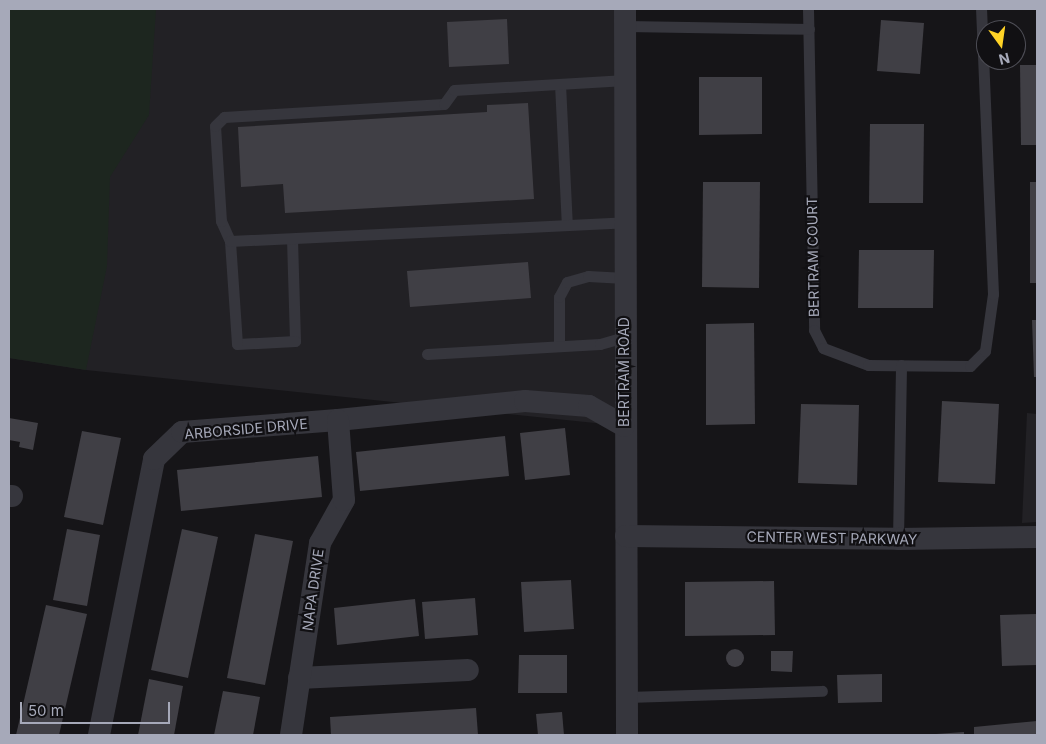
<!DOCTYPE html>
<html>
<head>
<meta charset="utf-8">
<style>
	body { margin:0 }
	#map { position:relative; width:1046px; height:744px; overflow:hidden; background:#161518; font-family:Inter,sans-serif }
	div>[style] { position:absolute }
	.built>* { inset:0; background:#222125 }
	.green>* { inset:0; background:#1d261f }
	.building>* { inset:0; background:#403f45 }
	.round { border-radius:50% }
	.service>* { height:11px; margin:-5.5px; padding:0 5.5px; transform-origin:5.5px; border-radius:5.5px; background:#36363d }
	.minor>* { height:22px; margin:-11px; padding:0 11px; transform-origin:11px; border-radius:11px; background:#36363d }
	span { translate:-50% -50%; white-space:nowrap; text-align:center; line-height:1.15; -webkit-text-stroke:4.5px #111013; paint-order:stroke }
	.street-label { font-size:14px; color:#a6a9b9 }
	.frame { position:absolute; inset:0; border:10px solid #a6a9b9; pointer-events:none }
	.north { position:absolute; left:976px; top:20px; width:50px; height:50px; box-sizing:border-box; background:#111013; border:1px solid #4d4d55; border-radius:50%; rotate:166deg; font-size:14px; font-weight:700; line-height:20px; text-align:center; color:#a6a9b9 }
	.north::after { content:''; display:block; margin:auto; width:18px; height:22px; background:#ffd326; clip-path:polygon(50% 0,100% 100%,50% 72%,0 100%) }
	.scale { position:absolute; left:20px; top:702px; width:150px; height:22px; box-sizing:border-box; border:2px solid #a6a9b9; border-top:0; padding-left:6px; font-size:15px; line-height:18px; white-space:nowrap; color:#a6a9b9; -webkit-text-stroke:4px #111013; paint-order:stroke }
</style>
</head>
<body>
<div id="map">
	<div class="built">
		<i style="clip-path:polygon(9px 9px,618px 9px,624px 426px,86px 370px,9px 358px)"></i>
		<i style="clip-path:polygon(1027px 413px,1037px 414px,1037px 522px,1022px 523px)"></i>
	</div>
	<div class="green">
		<i style="clip-path:polygon(9px 9px,156px 9px,149px 115px,110px 177px,107px 266px,86px 370px,9px 358px)"></i>
	</div>
	<div class="building">
		<i style="clip-path:polygon(507px 19px,509px 64px,449px 67px,447px 22px)"></i>
		<i style="clip-path:polygon(881px 20px,924px 23px,920px 74px,877px 71px)"></i>
		<i style="clip-path:polygon(1020px 65px,1037px 65px,1037px 145px,1021px 145px)"></i>
		<i style="clip-path:polygon(699px 77px,762px 77px,762px 134px,699px 135px)"></i>
		<i style="clip-path:polygon(528px 103px,534px 199px,285px 213px,283px 184px,241px 187px,238px 127px,487px 112px,487px 105px)"></i>
		<i style="clip-path:polygon(870px 124px,924px 124px,923px 203px,869px 203px)"></i>
		<i style="clip-path:polygon(703px 182px,760px 182px,759px 288px,702px 287px)"></i>
		<i style="clip-path:polygon(1030px 182px,1037px 182px,1037px 283px,1030px 283px)"></i>
		<i style="clip-path:polygon(859px 250px,934px 250px,933px 308px,858px 308px)"></i>
		<i style="clip-path:polygon(528px 262px,531px 298px,410px 307px,407px 271px)"></i>
		<i style="clip-path:polygon(1032px 320px,1037px 320px,1037px 377px,1034px 377px)"></i>
		<i style="clip-path:polygon(754px 323px,755px 424px,706px 425px,706px 324px)"></i>
		<i style="clip-path:polygon(942px 401px,999px 404px,995px 484px,938px 482px)"></i>
		<i style="clip-path:polygon(801px 404px,859px 405px,857px 485px,798px 483px)"></i>
		<i style="clip-path:polygon(9px 418px,38px 423px,33px 450px,19px 447px,20px 442px,9px 440px)"></i>
		<i style="clip-path:polygon(565px 428px,570px 475px,525px 480px,520px 433px)"></i>
		<i style="clip-path:polygon(82px 431px,121px 438px,103px 525px,64px 517px)"></i>
		<i style="clip-path:polygon(505px 436px,509px 476px,360px 491px,356px 452px)"></i>
		<i style="clip-path:polygon(318px 456px,322px 497px,181px 511px,177px 470px)"></i>
		<i style="clip-path:polygon(67px 529px,100px 535px,87px 606px,53px 600px)"></i>
		<i style="clip-path:polygon(182px 529px,218px 537px,188px 678px,151px 670px)"></i>
		<i style="clip-path:polygon(255px 534px,293px 541px,265px 685px,227px 678px)"></i>
		<i style="clip-path:polygon(571px 580px,574px 629px,524px 632px,521px 582px)"></i>
		<i style="clip-path:polygon(774px 581px,775px 635px,685px 636px,685px 582px)"></i>
		<i style="clip-path:polygon(475px 598px,478px 635px,425px 639px,422px 602px)"></i>
		<i style="clip-path:polygon(415px 599px,419px 636px,337px 645px,334px 608px)"></i>
		<i style="clip-path:polygon(46px 605px,87px 614px,59px 735px,16px 735px)"></i>
		<i style="clip-path:polygon(1037px 614px,1037px 665px,1002px 666px,1000px 615px)"></i>
		<i class="round" style="left:726px;top:649px;width:18px;height:18px"></i>
		<i style="clip-path:polygon(771px 651px,793px 651px,792px 672px,771px 671px)"></i>
		<i style="clip-path:polygon(519px 655px,567px 655px,567px 693px,518px 693px)"></i>
		<i style="clip-path:polygon(882px 674px,882px 702px,838px 703px,837px 675px)"></i>
		<i style="clip-path:polygon(149px 679px,183px 686px,174px 735px,138px 735px)"></i>
		<i style="clip-path:polygon(223px 691px,260px 697px,253px 735px,214px 735px)"></i>
		<i style="clip-path:polygon(476px 708px,478px 735px,331px 735px,330px 717px)"></i>
		<i style="clip-path:polygon(562px 712px,564px 735px,538px 735px,536px 714px)"></i>
		<i style="clip-path:polygon(1037px 721px,1037px 735px,974px 735px,974px 727px)"></i>
		<i style="clip-path:polygon(964px 732px,964px 735px,936px 735px,936px 734px)"></i>
	</div>
	<div class="service">
		<i style="left:808px;top:9px;width:321px;rotate:88.9deg"></i>
		<i style="left:814px;top:330px;width:20px;rotate:63deg"></i>
		<i style="left:823px;top:348px;width:48px;rotate:20.7deg"></i>
		<i style="left:868px;top:365px;width:102px;rotate:0.6deg"></i>
		<i style="left:970px;top:366px;width:21px;rotate:-45deg"></i>
		<i style="left:985px;top:351px;width:58px;rotate:-82deg"></i>
		<i style="left:993px;top:294px;width:285px;rotate:-92.4deg"></i>
		<i style="left:626px;top:26px;width:183px;rotate:0.9deg"></i>
		<i style="left:560px;top:84px;width:141px;rotate:87.2deg"></i>
		<i style="left:292px;top:239px;width:102px;rotate:88.3deg"></i>
		<i style="left:295px;top:341px;width:58px;rotate:177deg"></i>
		<i style="left:237px;top:344px;width:103px;rotate:-93.9deg"></i>
		<i style="left:230px;top:241px;width:22px;rotate:-114deg"></i>
		<i style="left:221px;top:221px;width:95px;rotate:-93.6deg"></i>
		<i style="left:215px;top:126px;width:13px;rotate:-45deg"></i>
		<i style="left:224px;top:117px;width:220px;rotate:-3.4deg"></i>
		<i style="left:444px;top:104px;width:17px;rotate:-54deg"></i>
		<i style="left:454px;top:90px;width:172px;rotate:-3.3deg"></i>
		<i style="left:230px;top:241px;width:396px;rotate:-2.7deg"></i>
		<i style="left:559px;top:345px;width:48px;rotate:-90deg"></i>
		<i style="left:559px;top:297px;width:17px;rotate:-62deg"></i>
		<i style="left:567px;top:282px;width:22px;rotate:-16deg"></i>
		<i style="left:588px;top:276px;width:37px;rotate:3deg"></i>
		<i style="left:427px;top:354px;width:173px;rotate:-3.3deg"></i>
		<i style="left:600px;top:344px;width:25px;rotate:-16deg"></i>
		<i style="left:898px;top:539px;width:174px;rotate:-89deg"></i>
		<i style="left:627px;top:697px;width:195px;rotate:-1.8deg"></i>
	</div>
	<div class="minor">
		<i style="left:625px;top:9px;width:726px;rotate:89.84deg"></i>
		<i style="left:9px;top:496px;width:3px"></i>
		<i style="left:626px;top:536px;width:272px;rotate:0.6deg"></i>
		<i style="left:898px;top:539px;width:139px;rotate:-0.8deg"></i>
		<i style="left:299px;top:678px;width:169px;rotate:-2.7deg"></i>
		<i style="left:99px;top:735px;width:281px;rotate:-78.7deg"></i>
		<i style="left:154px;top:459px;width:39px;rotate:-44deg"></i>
		<i style="left:182px;top:432px;width:156px;rotate:-4.4deg"></i>
		<i style="left:338px;top:420px;width:188px;rotate:-5.8deg"></i>
		<i style="left:525px;top:401px;width:64px;rotate:4.5deg"></i>
		<i style="left:589px;top:406px;width:40px;rotate:29.7deg"></i>
		<i style="left:291px;top:735px;width:194px;rotate:-81.4deg"></i>
		<i style="left:320px;top:543px;width:49px;rotate:-60.8deg"></i>
		<i style="left:344px;top:500px;width:80px;rotate:-94.3deg"></i>
	</div>
	<div class="street-label">
		<span style="left:813px;top:257px;rotate:-91deg">BERTRAM COURT</span>
		<span style="left:624px;top:372px;rotate:-90deg">BERTRAM ROAD</span>
		<span style="left:246px;top:429px;rotate:-5deg">ARBORSIDE DRIVE</span>
		<span style="left:832px;top:538px;rotate:1deg">CENTER WEST PARKWAY</span>
		<span style="left:313px;top:590px;rotate:-82deg">NAPA DRIVE</span>
	</div>
	<div class="frame"></div>
	<div class="north">N</div>
	<div class="scale">50 m</div>
</div>
</body>
</html>
